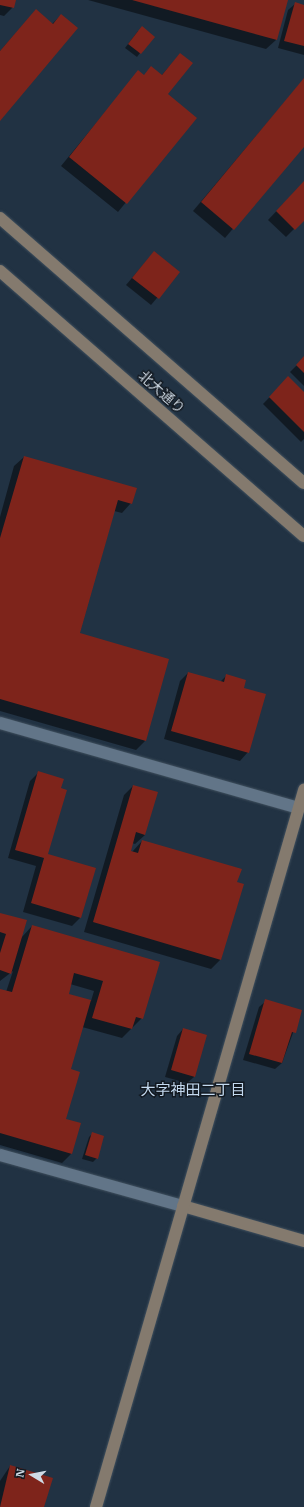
<!DOCTYPE html>
<html>
<head>
<meta charset="utf-8">
<style>
	body { margin:0 }
	#map { position:relative; width:304px; height:1507px; overflow:hidden; background:#213243; font-family:"IBM Plex Serif","Noto Sans JP",serif }
	div>[style] { position:absolute }
	.shadow>* { inset:0; background:#0007 }
	.building>* { inset:0; background:#7e241b }
	.roads { filter:drop-shadow(0 0 1px #40505e) drop-shadow(0 0 1px #40505e) }
	.street>* { height:12px; margin:-6px; padding:0 6px; transform-origin:6px; border-radius:6px; background:#627588 }
	.secondary>* { height:12px; margin:-6px; padding:0 6px; transform-origin:6px; border-radius:6px; background:#847a6e }
	span { translate:-50% -50%; white-space:nowrap; text-align:center; line-height:1.15; -webkit-text-stroke:3px #121921; paint-order:stroke }
	.street-label { font-size:14px; color:#cfdae5 }
	.neighbourhood-label { font-size:15px; color:#c3d9ef }
	.north { position:absolute; left:12px; top:1455px; width:40px; height:40px; -webkit-text-stroke:3px #121921; paint-order:stroke; rotate:280deg; font-size:11px; font-weight:700; line-height:16px; text-align:center; color:#cfdae5 }
	.north::after { content:''; display:block; margin:auto; width:14px; height:18px; background:#cfdae5; clip-path:polygon(50% 0,100% 100%,50% 72%,0 100%) }
</style>
</head>
<body>
<div id="map">
	<div class="shadow">
		<i style="clip-path:polygon(0 0,19px 0,15px 0,13px 7px,4px 16px,0 15px)"></i>
		<i style="clip-path:polygon(88px 0,287px 0,276px 40px,266px 49px)"></i>
		<i style="clip-path:polygon(295px 4px,304px 6px,304px 55px,278px 48px,288px 10px)"></i>
		<i style="clip-path:polygon(36px 10px,52px 24px,61px 15px,0 120px,0 51px)"></i>
		<i style="clip-path:polygon(138px 31px,140px 53px,137px 57px,125px 48px)"></i>
		<i style="clip-path:polygon(180px 54px,166px 94px,195px 118px,118px 212px,61px 166px,138px 72px,143px 76px,161px 76px)"></i>
		<i style="clip-path:polygon(304px 79px,304px 145px,225px 238px,193px 211px)"></i>
		<i style="clip-path:polygon(304px 182px,304px 219px,286px 237px,268px 220px)"></i>
		<i style="clip-path:polygon(154px 252px,179px 272px,151px 305px,126px 285px)"></i>
		<i style="clip-path:polygon(304px 358px,304px 386px,290px 372px)"></i>
		<i style="clip-path:polygon(288px 378px,304px 393px,304px 439px,301px 442px,263px 404px)"></i>
		<i style="clip-path:polygon(24px 457px,131px 503px,122px 513px,114px 511px,79px 634px,145px 741px,136px 750px,0 711px,0 517px,14px 466px)"></i>
		<i style="clip-path:polygon(188px 673px,220px 682px,226px 676px,248px 752px,240px 761px,164px 739px,180px 681px)"></i>
		<i style="clip-path:polygon(39px 772px,47px 854px,80px 918px,72px 926px,23px 912px,36px 866px,8px 858px,30px 781px)"></i>
		<i style="clip-path:polygon(133px 786px,145px 835px,135px 844px,132px 843px,129px 852px,132px 852px,142px 841px,236px 883px,221px 959px,211px 969px,84px 932px,124px 795px)"></i>
		<i style="clip-path:polygon(evenodd,0 914px,21px 938px,32px 926px,158px 963px,142px 1018px,122px 1038px,82px 1027px,70px 1070px,65px 1119px,71px 1154px,62px 1163px,0 1145px,0 990px,6px 992px,13px 971px,0 981px,0 914px,70px 984px,94px 991px,91px 1001px,67px 994px,70px 984px)"></i>
		<i style="clip-path:polygon(266px 1001px,301px 1011px,282px 1063px,275px 1069px,243px 1060px,259px 1007px)"></i>
		<i style="clip-path:polygon(183px 1029px,206px 1036px,194px 1077px,187px 1083px,165px 1077px,177px 1036px)"></i>
		<i style="clip-path:polygon(92px 1134px,97px 1158px,93px 1162px,82px 1159px,89px 1137px)"></i>
		<i style="clip-path:polygon(10px 1466px,43px 1507px,0 1507px,0 1481px)"></i>
	</div>
	<div class="building">
		<i style="clip-path:polygon(0 0,16px 0,14px 8px,0 5px)"></i>
		<i style="clip-path:polygon(132px 0,288px 0,277px 40px)"></i>
		<i style="clip-path:polygon(295px 2px,304px 5px,304px 46px,284px 41px)"></i>
		<i style="clip-path:polygon(36px 9px,53px 24px,61px 14px,78px 28px,0 121px,0 51px)"></i>
		<i style="clip-path:polygon(142px 26px,155px 37px,141px 54px,128px 44px)"></i>
		<i style="clip-path:polygon(180px 53px,193px 63px,168px 94px,197px 118px,127px 204px,69px 157px,138px 70px,144px 75px,151px 66px,162px 75px)"></i>
		<i style="clip-path:polygon(304px 78px,304px 147px,234px 230px,201px 202px)"></i>
		<i style="clip-path:polygon(304px 181px,304px 221px,295px 230px,276px 211px)"></i>
		<i style="clip-path:polygon(154px 251px,180px 272px,159px 299px,132px 278px)"></i>
		<i style="clip-path:polygon(304px 356px,304px 373px,296px 365px)"></i>
		<i style="clip-path:polygon(288px 376px,304px 392px,304px 432px,269px 397px)"></i>
		<i style="clip-path:polygon(24px 456px,137px 488px,132px 504px,118px 500px,80px 633px,169px 659px,146px 741px,0 699px,0 538px)"></i>
		<i style="clip-path:polygon(188px 672px,224px 682px,226px 674px,246px 680px,244px 688px,266px 694px,249px 753px,171px 731px)"></i>
		<i style="clip-path:polygon(38px 771px,64px 779px,61px 788px,67px 790px,48px 854px,96px 868px,81px 918px,31px 903px,44px 858px,15px 850px)"></i>
		<i style="clip-path:polygon(133px 785px,158px 792px,145px 835px,136px 832px,131px 851px,138px 853px,142px 840px,242px 869px,237px 882px,244px 884px,221px 960px,93px 922px)"></i>
		<i style="clip-path:polygon(0 913px,27px 920px,11px 974px,0 970px,0 953px,6px 934px,0 932px)"></i>
		<i style="clip-path:polygon(32px 925px,160px 962px,143px 1019px,136px 1017px,132px 1029px,92px 1018px,103px 981px,74px 973px,69px 994px,91px 1000px,71px 1069px,80px 1072px,66px 1119px,81px 1123px,72px 1154px,0 1133px,0 989px,12px 992px)"></i>
		<i style="clip-path:polygon(265px 999px,302px 1010px,296px 1033px,292px 1032px,282px 1063px,249px 1054px)"></i>
		<i style="clip-path:polygon(183px 1028px,207px 1035px,195px 1077px,171px 1070px)"></i>
		<i style="clip-path:polygon(92px 1132px,104px 1136px,98px 1159px,85px 1155px)"></i>
		<i style="clip-path:polygon(10px 1465px,53px 1478px,44px 1507px,0 1507px)"></i>
	</div>
	<div class="roads">
		<div class="street">
			<i style="left:0;top:723px;width:311px;rotate:15.9deg"></i>
			<i style="left:0;top:1155px;width:190px;rotate:15.6deg"></i>
		</div>
		<div class="secondary">
			<i style="left:0;top:218px;width:403px;rotate:41.1deg"></i>
			<i style="left:0;top:271px;width:403px;rotate:41.1deg"></i>
			<i style="left:183px;top:1206px;width:126px;rotate:16.1deg"></i>
			<i style="left:96px;top:1507px;width:747px;rotate:-73.82deg"></i>
		</div>
	</div>
	<div class="street-label">
		<span style="left:162px;top:392px;rotate:41deg">北大通り</span>
	</div>
	<div class="neighbourhood-label">
		<span style="left:193px;top:1090px">大字神田二丁目</span>
	</div>
	<div class="north">N</div>
</div>
</body>
</html>
